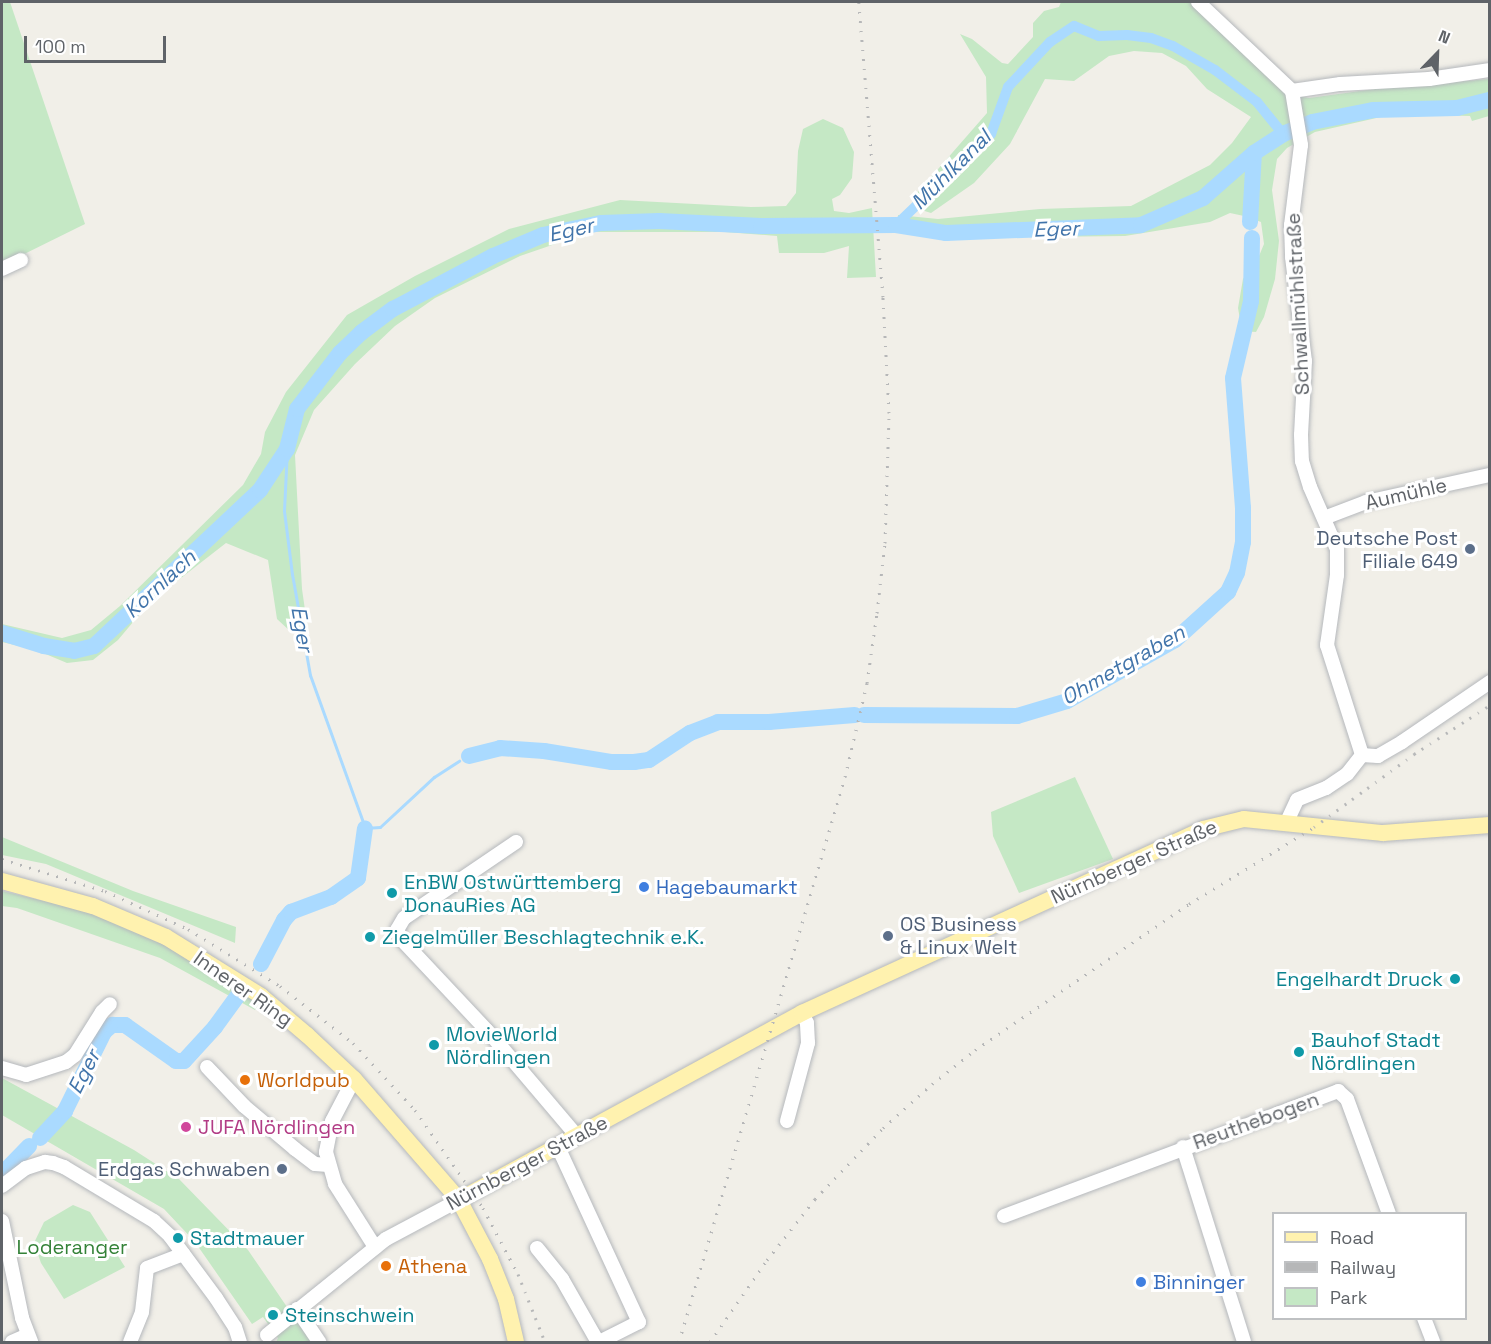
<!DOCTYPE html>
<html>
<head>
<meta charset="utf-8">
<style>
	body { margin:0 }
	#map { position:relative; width:1491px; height:1344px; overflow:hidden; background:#f1efe8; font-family:"Space Grotesk",sans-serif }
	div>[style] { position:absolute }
	.green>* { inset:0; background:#c5e8c5 }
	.stream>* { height:3px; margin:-1.5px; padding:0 1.5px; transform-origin:1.5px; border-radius:1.5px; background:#aadaff }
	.canal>* { height:10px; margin:-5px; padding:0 5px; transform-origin:5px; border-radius:5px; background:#aadaff }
	.river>* { height:16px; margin:-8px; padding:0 8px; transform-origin:8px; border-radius:8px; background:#aadaff }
	.roads { filter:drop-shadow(0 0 2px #b5b8bc) drop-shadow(0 0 2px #b5b8bc) }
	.minor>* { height:14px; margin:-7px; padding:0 7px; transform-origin:7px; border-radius:7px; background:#fff }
	.major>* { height:16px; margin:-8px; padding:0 8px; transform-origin:8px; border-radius:8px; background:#fff2af }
	.rail>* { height:3px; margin-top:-1.5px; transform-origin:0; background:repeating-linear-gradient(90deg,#b6b7b8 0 1.5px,transparent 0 9.5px) }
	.dots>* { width:16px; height:16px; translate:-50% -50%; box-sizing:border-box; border:3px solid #fff; border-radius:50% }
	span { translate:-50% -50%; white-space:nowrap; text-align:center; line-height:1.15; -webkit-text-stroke:6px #fff; paint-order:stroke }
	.street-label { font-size:20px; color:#5f6368 }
	.service-label { font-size:20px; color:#4e5e75 }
	.right { translate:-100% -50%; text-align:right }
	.left { translate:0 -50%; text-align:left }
	.culture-label { font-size:20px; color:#0d838f }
	.shop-label { font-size:20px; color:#366cbe }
	.food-label { font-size:20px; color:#c56008 }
	.hotel-label { font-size:20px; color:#b23c85 }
	.park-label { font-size:20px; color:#348238 }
	.water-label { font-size:21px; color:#4174aa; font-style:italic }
	.frame { position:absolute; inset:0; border:3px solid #5f6368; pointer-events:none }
	.legend { position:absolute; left:1272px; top:1212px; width:195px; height:108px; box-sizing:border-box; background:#fff; border:2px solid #bfc1c3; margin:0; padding:8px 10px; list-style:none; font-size:18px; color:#5f6368 }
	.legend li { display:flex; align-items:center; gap:12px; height:30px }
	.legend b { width:30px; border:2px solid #bfc1c3 }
	.north { position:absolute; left:1407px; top:24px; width:60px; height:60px; -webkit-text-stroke:4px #fff; paint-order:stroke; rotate:23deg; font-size:16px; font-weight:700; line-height:24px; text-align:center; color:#5f6368 }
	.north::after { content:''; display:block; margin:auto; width:21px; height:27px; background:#5f6368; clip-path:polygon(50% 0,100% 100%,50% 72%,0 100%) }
	.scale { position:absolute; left:24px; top:36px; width:142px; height:27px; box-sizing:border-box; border:3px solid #5f6368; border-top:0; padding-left:8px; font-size:18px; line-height:21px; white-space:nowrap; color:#5f6368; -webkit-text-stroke:4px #fff; paint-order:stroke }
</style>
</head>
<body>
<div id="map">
	<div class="green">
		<i style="clip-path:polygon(2px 2px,10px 2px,85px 224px,2px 265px)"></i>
		<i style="clip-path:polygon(1061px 2px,1194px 2px,1288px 94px,1309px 98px,1375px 89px,1489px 79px,1489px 116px,1472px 121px,1470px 116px,1394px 114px,1315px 132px,1287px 148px,1277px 159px,1272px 190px,1279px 241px,1275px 279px,1264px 317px,1256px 332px,1242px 331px,1238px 308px,1243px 279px,1259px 256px,1264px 244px,1261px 222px,1244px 216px,1230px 213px,1210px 222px,1125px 236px,935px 238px,923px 232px,898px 232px,898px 215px,938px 219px,1040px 209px,1131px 206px,1210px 165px,1232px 143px,1251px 117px,1207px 89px,1186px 66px,1162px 53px,1134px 51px,1109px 56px,1074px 81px,1045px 79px,1010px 144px,974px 183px,931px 213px,912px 207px,918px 192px,987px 113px,986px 77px,960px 34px,972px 39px,1002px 63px,1008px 64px,1033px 37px,1033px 23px,1044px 11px,1059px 7px)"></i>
		<i style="clip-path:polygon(823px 119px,843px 128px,854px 152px,852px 178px,840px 195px,832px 199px,834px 211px,849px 213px,872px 208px,876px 277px,847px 278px,849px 246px,824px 253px,779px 253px,777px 236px,725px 232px,590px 232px,520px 256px,435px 298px,395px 326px,355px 364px,314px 410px,295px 455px,302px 589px,308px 631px,291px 632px,277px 619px,268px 560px,226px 543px,149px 603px,118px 640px,93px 660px,67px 663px,36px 650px,2px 642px,2px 624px,62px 638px,91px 630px,120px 606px,243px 485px,261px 454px,265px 432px,286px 392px,347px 315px,415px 276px,509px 229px,620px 200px,751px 207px,786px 206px,796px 193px,798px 151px,803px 129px)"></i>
		<i style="clip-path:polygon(1075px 777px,1113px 859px,1019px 893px,993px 836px,991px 812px)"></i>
		<i style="clip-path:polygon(2px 837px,133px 891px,236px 927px,235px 943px,46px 864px,2px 855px)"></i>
		<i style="clip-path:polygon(2px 891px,95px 913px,153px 938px,262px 1003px,255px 1010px,160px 958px,17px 908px,2px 906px)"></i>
		<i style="clip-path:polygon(2px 1078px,134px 1150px,179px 1179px,248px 1250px,311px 1342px,276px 1342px,278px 1338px,263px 1317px,252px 1324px,195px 1242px,164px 1209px,2px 1115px)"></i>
		<i style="clip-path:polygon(73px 1205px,90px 1212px,125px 1267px,64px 1299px,41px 1263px,34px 1243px,44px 1222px)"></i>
	</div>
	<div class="stream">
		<i style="left:287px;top:449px;width:62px;rotate:92.8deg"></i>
		<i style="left:284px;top:511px;width:64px;rotate:82.8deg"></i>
		<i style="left:292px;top:574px;width:103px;rotate:79.9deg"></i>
		<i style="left:310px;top:675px;width:163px;rotate:70.2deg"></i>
		<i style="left:365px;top:828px;width:15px;rotate:-4deg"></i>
		<i style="left:380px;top:827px;width:74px;rotate:-42.8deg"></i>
		<i style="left:434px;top:777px;width:30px;rotate:-33deg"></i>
	</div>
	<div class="canal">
		<i style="left:896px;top:225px;width:132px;rotate:-43.8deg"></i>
		<i style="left:991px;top:134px;width:50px;rotate:-70.1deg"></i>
		<i style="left:1008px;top:87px;width:62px;rotate:-47deg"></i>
		<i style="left:1050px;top:42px;width:29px;rotate:-34deg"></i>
		<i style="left:1074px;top:26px;width:27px;rotate:22deg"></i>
		<i style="left:1099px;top:36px;width:28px;rotate:-2deg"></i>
		<i style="left:1127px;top:35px;width:24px;rotate:7deg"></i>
		<i style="left:1151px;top:38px;width:23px;rotate:20deg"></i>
		<i style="left:1173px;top:46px;width:48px;rotate:29.7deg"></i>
		<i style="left:1215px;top:70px;width:53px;rotate:37.3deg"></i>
		<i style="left:1257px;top:102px;width:41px;rotate:50.9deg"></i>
	</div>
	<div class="river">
		<i style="left:1250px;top:222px;width:69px;rotate:-86.7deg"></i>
		<i style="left:2px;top:633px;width:44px;rotate:17.2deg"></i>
		<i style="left:44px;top:646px;width:30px;rotate:9deg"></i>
		<i style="left:74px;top:651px;width:21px;rotate:-14deg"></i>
		<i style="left:94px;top:646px;width:228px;rotate:-43.2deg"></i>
		<i style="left:260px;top:490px;width:49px;rotate:-56.6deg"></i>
		<i style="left:287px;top:449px;width:41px;rotate:-76deg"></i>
		<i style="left:297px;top:409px;width:71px;rotate:-52.5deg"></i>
		<i style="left:340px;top:353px;width:30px;rotate:-44deg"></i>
		<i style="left:362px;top:332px;width:39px;rotate:-37deg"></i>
		<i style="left:393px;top:309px;width:113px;rotate:-27.9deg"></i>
		<i style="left:493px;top:256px;width:54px;rotate:-22.8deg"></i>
		<i style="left:543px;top:235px;width:59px;rotate:-11.7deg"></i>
		<i style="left:601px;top:223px;width:58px;rotate:-2deg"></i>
		<i style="left:659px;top:221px;width:102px;rotate:2.8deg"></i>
		<i style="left:761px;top:226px;width:135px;rotate:-0.4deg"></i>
		<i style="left:896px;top:225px;width:51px;rotate:9.1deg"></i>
		<i style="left:946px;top:233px;width:195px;rotate:-2.3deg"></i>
		<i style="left:1141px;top:225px;width:68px;rotate:-23.5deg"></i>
		<i style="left:1203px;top:198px;width:68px;rotate:-41.4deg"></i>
		<i style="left:1254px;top:153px;width:35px;rotate:-33deg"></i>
		<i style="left:1283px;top:134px;width:31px;rotate:-22deg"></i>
		<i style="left:1312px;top:122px;width:62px;rotate:-11.1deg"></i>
		<i style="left:1373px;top:110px;width:84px;rotate:-1.4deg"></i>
		<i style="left:1457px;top:108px;width:34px;rotate:-14deg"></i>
		<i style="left:864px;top:715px;width:153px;rotate:0.4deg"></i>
		<i style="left:1017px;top:716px;width:52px;rotate:-16.7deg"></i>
		<i style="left:1067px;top:701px;width:124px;rotate:-29.5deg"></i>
		<i style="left:1175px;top:640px;width:72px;rotate:-42.2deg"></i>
		<i style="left:1228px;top:592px;width:21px;rotate:-65deg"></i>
		<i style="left:1237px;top:573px;width:32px;rotate:-79deg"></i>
		<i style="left:1243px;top:542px;width:34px;rotate:-90deg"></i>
		<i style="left:1243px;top:508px;width:130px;rotate:-94.4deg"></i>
		<i style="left:1233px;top:378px;width:79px;rotate:-76.8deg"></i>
		<i style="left:1251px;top:301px;width:63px;rotate:-89.1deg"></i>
		<i style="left:469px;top:756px;width:32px;rotate:-14deg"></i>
		<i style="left:500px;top:748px;width:44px;rotate:3.9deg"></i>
		<i style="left:544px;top:751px;width:69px;rotate:9.2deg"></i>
		<i style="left:612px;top:762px;width:22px"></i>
		<i style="left:634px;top:762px;width:15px;rotate:-8deg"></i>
		<i style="left:649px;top:760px;width:49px;rotate:-33.4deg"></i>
		<i style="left:690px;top:733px;width:30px;rotate:-21deg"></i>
		<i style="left:718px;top:722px;width:51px"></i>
		<i style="left:769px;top:722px;width:86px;rotate:-4.7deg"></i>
		<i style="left:261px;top:964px;width:50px;rotate:-62.4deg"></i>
		<i style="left:284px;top:920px;width:11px;rotate:-49deg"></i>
		<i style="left:291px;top:912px;width:43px;rotate:-20.6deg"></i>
		<i style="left:331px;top:897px;width:33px;rotate:-35deg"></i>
		<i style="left:358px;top:878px;width:50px;rotate:-82deg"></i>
		<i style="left:40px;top:1138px;width:37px;rotate:-47deg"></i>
		<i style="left:65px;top:1111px;width:88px;rotate:-63.7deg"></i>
		<i style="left:104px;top:1032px;width:11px;rotate:-41deg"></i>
		<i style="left:112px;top:1025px;width:13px"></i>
		<i style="left:125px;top:1025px;width:62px;rotate:35.2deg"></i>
		<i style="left:176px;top:1061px;width:8px"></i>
		<i style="left:184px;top:1061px;width:46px;rotate:-47.6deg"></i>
		<i style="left:215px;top:1027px;width:39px;rotate:-54deg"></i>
		<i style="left:2px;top:1174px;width:39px;rotate:-46deg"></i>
	</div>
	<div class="roads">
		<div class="minor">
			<i style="left:1198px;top:2px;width:129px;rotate:43.4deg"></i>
			<i style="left:1292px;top:91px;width:55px;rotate:80.5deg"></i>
			<i style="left:1301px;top:145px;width:81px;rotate:97.1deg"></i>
			<i style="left:1291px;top:225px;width:32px;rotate:88deg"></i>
			<i style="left:1292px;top:257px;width:105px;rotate:82.9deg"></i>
			<i style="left:1305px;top:361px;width:74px;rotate:93.1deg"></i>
			<i style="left:1301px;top:435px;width:26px;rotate:88deg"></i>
			<i style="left:1302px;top:461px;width:27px;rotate:73deg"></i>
			<i style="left:1310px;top:487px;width:68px;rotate:66.5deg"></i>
			<i style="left:1337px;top:549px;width:26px;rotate:90deg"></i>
			<i style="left:1337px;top:575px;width:71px;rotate:98.1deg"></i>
			<i style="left:1327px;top:645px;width:115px;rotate:72.3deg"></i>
			<i style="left:1362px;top:755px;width:24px;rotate:128deg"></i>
			<i style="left:1347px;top:774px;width:25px;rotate:146deg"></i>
			<i style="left:1326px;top:788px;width:31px;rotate:158deg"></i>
			<i style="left:1297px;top:800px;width:23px;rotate:115deg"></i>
			<i style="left:1292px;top:91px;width:49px;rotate:-8.3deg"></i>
			<i style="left:1340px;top:84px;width:89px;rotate:-3.2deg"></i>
			<i style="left:1429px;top:79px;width:62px;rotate:-8.4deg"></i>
			<i style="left:2px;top:269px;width:21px;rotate:-25deg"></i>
			<i style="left:1324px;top:518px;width:45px;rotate:-20.9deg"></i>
			<i style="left:1366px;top:502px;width:127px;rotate:-12.3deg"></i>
			<i style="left:1362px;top:755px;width:16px;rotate:4deg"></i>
			<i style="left:1378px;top:756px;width:28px;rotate:-30deg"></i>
			<i style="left:1402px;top:742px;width:107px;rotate:-34.3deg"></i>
			<i style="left:516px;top:842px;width:135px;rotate:145.8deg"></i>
			<i style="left:404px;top:918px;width:14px;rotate:120deg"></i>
			<i style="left:397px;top:930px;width:11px;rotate:63deg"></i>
			<i style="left:402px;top:940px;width:133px;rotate:46.8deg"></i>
			<i style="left:493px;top:1037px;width:130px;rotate:49.7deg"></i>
			<i style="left:207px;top:1067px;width:54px;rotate:46.5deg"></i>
			<i style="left:244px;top:1106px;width:67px;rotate:40.1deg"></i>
			<i style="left:295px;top:1149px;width:25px;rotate:37deg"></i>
			<i style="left:315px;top:1164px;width:13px;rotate:4deg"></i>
			<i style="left:2px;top:1068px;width:25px;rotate:16deg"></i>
			<i style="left:26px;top:1075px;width:42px;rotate:-18deg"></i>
			<i style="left:66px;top:1062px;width:11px;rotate:-38deg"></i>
			<i style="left:75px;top:1055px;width:51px;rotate:-57.9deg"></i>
			<i style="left:102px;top:1012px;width:11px;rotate:-45deg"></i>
			<i style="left:354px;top:1079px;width:47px;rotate:117.6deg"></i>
			<i style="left:332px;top:1121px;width:32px;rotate:101deg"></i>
			<i style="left:326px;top:1152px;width:33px;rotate:74deg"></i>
			<i style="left:335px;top:1184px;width:75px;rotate:57.6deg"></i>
			<i style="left:787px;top:1121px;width:81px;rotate:-74.9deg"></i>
			<i style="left:808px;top:1043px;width:20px;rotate:-93deg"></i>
			<i style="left:807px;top:1023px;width:11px;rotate:-117deg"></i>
			<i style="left:558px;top:1147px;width:193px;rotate:65.2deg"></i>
			<i style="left:639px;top:1322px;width:45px;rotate:153.4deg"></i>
			<i style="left:1183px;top:1147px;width:204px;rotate:72.6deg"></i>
			<i style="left:2px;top:1186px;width:30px;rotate:-37deg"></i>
			<i style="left:26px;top:1168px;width:20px;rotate:-18deg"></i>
			<i style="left:45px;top:1162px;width:8px;rotate:7deg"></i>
			<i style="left:53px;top:1163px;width:12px;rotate:20deg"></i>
			<i style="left:64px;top:1167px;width:105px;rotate:31deg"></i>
			<i style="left:154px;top:1221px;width:22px;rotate:43deg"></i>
			<i style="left:170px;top:1236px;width:77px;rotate:53.4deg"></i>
			<i style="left:216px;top:1298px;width:35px;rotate:57deg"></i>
			<i style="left:235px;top:1327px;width:16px;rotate:72deg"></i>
			<i style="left:1004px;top:1216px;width:357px;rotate:-20.5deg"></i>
			<i style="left:1338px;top:1091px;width:12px;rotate:42deg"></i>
			<i style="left:1347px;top:1099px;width:122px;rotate:69.9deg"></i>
			<i style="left:2px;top:1221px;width:99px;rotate:78.3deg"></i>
			<i style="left:22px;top:1318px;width:26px;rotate:69deg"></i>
			<i style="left:537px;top:1248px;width:40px;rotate:51deg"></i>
			<i style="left:562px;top:1279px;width:73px;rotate:60.3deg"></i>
			<i style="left:297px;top:1309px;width:40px;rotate:56deg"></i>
			<i style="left:1424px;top:1318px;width:26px;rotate:69deg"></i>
			<i style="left:267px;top:1335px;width:153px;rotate:-38.9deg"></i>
			<i style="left:386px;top:1239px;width:83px;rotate:-28.1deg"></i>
			<i style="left:12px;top:1342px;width:17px;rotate:-24deg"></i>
			<i style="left:130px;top:1342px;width:32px;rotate:-68deg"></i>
			<i style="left:142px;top:1312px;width:44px;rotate:-83.5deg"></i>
			<i style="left:147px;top:1268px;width:39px;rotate:-21deg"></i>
		</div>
		<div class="major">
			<i style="left:2px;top:881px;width:94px;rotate:15.4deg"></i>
			<i style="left:93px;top:906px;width:79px;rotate:23deg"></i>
			<i style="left:166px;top:937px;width:112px;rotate:31.8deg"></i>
			<i style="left:261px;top:996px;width:60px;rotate:40.3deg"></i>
			<i style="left:307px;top:1035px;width:64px;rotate:43.1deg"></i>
			<i style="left:354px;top:1079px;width:160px;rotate:49deg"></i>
			<i style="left:459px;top:1200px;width:67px;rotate:62.3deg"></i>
			<i style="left:490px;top:1259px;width:43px;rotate:68.2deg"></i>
			<i style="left:506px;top:1299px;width:44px;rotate:76.9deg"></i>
			<i style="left:459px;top:1200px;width:391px;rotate:-28.6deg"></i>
			<i style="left:802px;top:1013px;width:441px;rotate:-24.6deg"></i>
			<i style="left:1203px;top:829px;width:42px;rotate:-13.7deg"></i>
			<i style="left:1244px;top:819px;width:140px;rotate:5.8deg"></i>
			<i style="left:1383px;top:833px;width:107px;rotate:-4.3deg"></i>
		</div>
	</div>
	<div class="rail">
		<i style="left:2px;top:859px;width:108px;rotate:17.3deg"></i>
		<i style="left:105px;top:891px;width:91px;rotate:24.6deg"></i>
		<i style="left:188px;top:929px;width:108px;rotate:31.8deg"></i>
		<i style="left:280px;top:986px;width:93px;rotate:38deg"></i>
		<i style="left:353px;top:1043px;width:91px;rotate:47.2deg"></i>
		<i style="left:415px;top:1110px;width:119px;rotate:55.2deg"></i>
		<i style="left:483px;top:1208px;width:75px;rotate:62.1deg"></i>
		<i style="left:518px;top:1274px;width:73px;rotate:68.3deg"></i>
		<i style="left:679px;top:1342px;width:589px;rotate:-73.63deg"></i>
		<i style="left:845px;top:777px;width:97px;rotate:-76.8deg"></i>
		<i style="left:867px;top:683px;width:71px;rotate:-81.9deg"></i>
		<i style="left:877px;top:613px;width:70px;rotate:-83.5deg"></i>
		<i style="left:885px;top:543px;width:130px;rotate:-88.2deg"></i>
		<i style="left:889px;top:413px;width:116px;rotate:-93deg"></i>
		<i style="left:883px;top:297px;width:296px;rotate:-94.7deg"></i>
		<i style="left:710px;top:1342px;width:100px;rotate:-55.2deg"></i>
		<i style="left:767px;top:1260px;width:78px;rotate:-51.8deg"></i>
		<i style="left:815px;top:1199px;width:98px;rotate:-46.2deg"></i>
		<i style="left:883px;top:1128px;width:66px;rotate:-41.9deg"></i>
		<i style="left:932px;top:1084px;width:55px;rotate:-38.3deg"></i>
		<i style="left:975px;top:1050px;width:259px;rotate:-34.3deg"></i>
		<i style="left:1189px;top:904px;width:147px;rotate:-31.6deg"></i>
		<i style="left:1314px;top:827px;width:124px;rotate:-36.1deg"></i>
		<i style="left:1414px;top:754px;width:90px;rotate:-32.8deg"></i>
	</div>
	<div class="dots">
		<i style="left:1470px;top:549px;background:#5c6f8a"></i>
		<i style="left:644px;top:887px;background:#3f7fe0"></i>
		<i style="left:392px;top:893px;background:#0f9aa8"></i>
		<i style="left:888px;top:936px;background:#5c6f8a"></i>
		<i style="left:370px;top:937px;background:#0f9aa8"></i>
		<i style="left:1455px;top:979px;background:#0f9aa8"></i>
		<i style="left:434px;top:1045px;background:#0f9aa8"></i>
		<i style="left:1299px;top:1052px;background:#0f9aa8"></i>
		<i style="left:245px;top:1080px;background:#e8710a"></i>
		<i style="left:186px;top:1127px;background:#d1479c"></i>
		<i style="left:282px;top:1169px;background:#5c6f8a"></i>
		<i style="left:178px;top:1238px;background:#0f9aa8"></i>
		<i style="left:386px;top:1266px;background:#e8710a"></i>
		<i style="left:1141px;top:1282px;background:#3f7fe0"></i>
		<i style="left:273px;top:1315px;background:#0f9aa8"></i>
	</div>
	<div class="street-label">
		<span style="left:1298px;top:304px;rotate:-93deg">Schwallmühlstraße</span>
		<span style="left:1406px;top:494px;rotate:-13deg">Aumühle</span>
		<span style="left:1134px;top:862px;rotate:-24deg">Nürnberger Straße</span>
		<span style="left:243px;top:989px;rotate:35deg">Innerer Ring</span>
		<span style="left:1256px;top:1121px;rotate:-20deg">Reuthebogen</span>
		<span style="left:527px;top:1163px;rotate:-28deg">Nürnberger Straße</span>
	</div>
	<div class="service-label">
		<span class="right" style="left:1458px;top:550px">Deutsche Post<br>Filiale 649</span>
		<span class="left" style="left:900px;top:936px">OS Business<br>&amp; Linux Welt</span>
		<span class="right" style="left:270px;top:1169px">Erdgas Schwaben</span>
	</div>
	<div class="culture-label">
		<span class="left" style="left:404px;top:894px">EnBW Ostwürttemberg<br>DonauRies AG</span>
		<span class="left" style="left:382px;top:937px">Ziegelmüller Beschlagtechnik e.K.</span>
		<span class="right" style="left:1443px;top:979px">Engelhardt Druck</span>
		<span class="left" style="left:446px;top:1046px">MovieWorld<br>Nördlingen</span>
		<span class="left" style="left:1311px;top:1052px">Bauhof Stadt<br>Nördlingen</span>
		<span class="left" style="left:190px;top:1238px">Stadtmauer</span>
		<span class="left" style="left:285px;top:1315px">Steinschwein</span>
	</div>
	<div class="shop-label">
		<span class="left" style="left:656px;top:887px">Hagebaumarkt</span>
		<span class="left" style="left:1153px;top:1282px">Binninger</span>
	</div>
	<div class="food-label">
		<span class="left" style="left:257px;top:1080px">Worldpub</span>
		<span class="left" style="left:398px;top:1266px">Athena</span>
	</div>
	<div class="hotel-label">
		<span class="left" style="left:198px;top:1127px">JUFA Nördlingen</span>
	</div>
	<div class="park-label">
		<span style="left:72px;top:1247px">Loderanger</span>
	</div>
	<div class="water-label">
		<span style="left:951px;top:170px;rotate:-45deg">Mühlkanal</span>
		<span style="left:1056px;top:229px;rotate:-2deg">Eger</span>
		<span style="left:571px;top:230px;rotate:-13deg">Eger</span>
		<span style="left:160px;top:584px;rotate:-43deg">Kornlach</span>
		<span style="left:302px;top:629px;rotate:80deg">Eger</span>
		<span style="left:1123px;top:665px;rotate:-30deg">Ohmetgraben</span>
		<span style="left:84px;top:1072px;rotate:-63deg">Eger</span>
	</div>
	<div class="frame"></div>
	<ul class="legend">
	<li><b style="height:8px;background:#fff2af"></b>Road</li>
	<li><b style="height:8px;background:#b6b7b8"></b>Railway</li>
	<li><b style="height:16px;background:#c5e8c5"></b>Park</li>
	</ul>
	<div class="north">N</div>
	<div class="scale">100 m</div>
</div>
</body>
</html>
